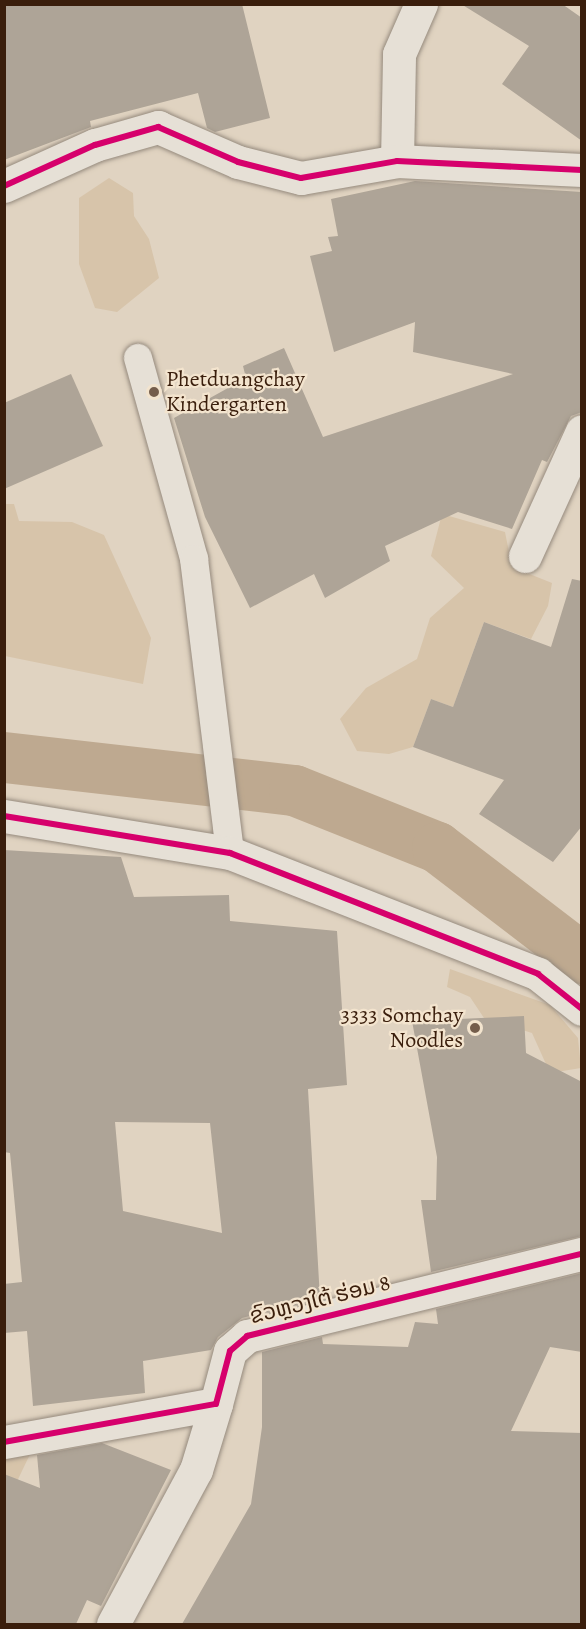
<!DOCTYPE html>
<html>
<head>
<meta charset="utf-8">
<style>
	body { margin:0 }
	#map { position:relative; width:586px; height:1629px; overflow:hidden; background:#e0d3c1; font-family:Alegreya,"Noto Sans Lao",serif }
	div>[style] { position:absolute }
	.green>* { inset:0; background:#d7c4aa }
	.canal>* { height:51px; margin:-25.5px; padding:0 25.5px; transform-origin:25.5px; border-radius:25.5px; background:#bea990 }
	.building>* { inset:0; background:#aea497 }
	.roads { filter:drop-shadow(0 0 2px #958a7d) drop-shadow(0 0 2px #958a7d) }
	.lane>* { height:28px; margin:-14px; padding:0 14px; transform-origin:14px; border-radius:14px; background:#e6e0d6 }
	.street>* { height:33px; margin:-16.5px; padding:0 16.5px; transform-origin:16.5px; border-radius:16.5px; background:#e6e0d6 }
	.cycleway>* { height:6px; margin:-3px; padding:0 3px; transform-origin:3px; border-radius:3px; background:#d6006c }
	.dots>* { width:16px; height:16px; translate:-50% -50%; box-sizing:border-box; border:3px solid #f3e4ce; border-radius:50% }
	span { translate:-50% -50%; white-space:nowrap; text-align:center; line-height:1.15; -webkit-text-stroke:4.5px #f3e4ce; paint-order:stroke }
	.poi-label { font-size:22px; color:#3a1e0c }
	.left { translate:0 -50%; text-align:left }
	.right { translate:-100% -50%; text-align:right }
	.street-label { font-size:22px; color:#3a1e0c }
	.frame { position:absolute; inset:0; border:6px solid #3a1e0c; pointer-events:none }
</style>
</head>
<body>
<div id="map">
	<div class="green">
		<i style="clip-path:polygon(109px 178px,133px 193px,134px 216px,149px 239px,159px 278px,117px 312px,95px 308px,79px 264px,79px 198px)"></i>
		<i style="clip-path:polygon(5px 504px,14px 504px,19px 521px,72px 522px,104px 535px,151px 638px,143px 684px,5px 656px)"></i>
		<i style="clip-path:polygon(442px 514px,505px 532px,512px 567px,552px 583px,548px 606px,531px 639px,484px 622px,453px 707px,431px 699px,413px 747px,389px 754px,357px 751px,340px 719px,366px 688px,417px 659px,430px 618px,464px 588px,431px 556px)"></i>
		<i style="clip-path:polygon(450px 969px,550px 1005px,578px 1038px,581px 1068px,550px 1073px,532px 1033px,484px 1018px,470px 997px,447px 987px)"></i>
		<i style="clip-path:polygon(33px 1448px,10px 1496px,5px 1510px,5px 1452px)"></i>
	</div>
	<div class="canal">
		<i style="left:4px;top:757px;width:292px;rotate:6.5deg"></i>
		<i style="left:294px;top:790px;width:154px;rotate:21.7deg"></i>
		<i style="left:437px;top:847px;width:183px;rotate:37.4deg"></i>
	</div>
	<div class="building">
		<i style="clip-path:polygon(4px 4px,242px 4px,270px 118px,215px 132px,207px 128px,198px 93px,90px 121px,91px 127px,4px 160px)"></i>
		<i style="clip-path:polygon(461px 4px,562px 4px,582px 18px,582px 141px,502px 84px,529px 46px)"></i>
		<i style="clip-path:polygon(415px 181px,582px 192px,582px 412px,571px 416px,547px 462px,542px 460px,512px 529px,458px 512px,385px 546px,390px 561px,325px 598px,314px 574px,250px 608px,205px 517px,174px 418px,246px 378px,243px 366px,284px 348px,323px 437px,513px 374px,413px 352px,415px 322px,334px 352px,310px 256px,332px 251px,328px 237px,338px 236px,331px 199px)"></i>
		<i style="clip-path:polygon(71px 374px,103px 446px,4px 489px,4px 403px)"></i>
		<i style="clip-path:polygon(572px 579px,582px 581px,582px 826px,553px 862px,479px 814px,504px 780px,413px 747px,431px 699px,453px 707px,484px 622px,551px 647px)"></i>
		<i style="clip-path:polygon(evenodd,4px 850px,121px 857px,134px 897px,229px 895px,230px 921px,337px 931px,347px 1085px,308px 1089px,320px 1299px,242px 1318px,218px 1337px,211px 1350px,143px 1361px,145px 1393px,33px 1406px,27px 1331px,4px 1333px,4px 1284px,22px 1282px,10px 1153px,4px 1152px,4px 850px,115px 1122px,210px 1123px,222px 1233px,123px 1211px,115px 1122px)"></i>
		<i style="clip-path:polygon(524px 1016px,526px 1053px,582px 1082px,582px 1236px,431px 1272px,421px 1200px,436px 1200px,437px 1157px,412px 1021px)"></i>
		<i style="clip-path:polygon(582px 1273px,582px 1352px,550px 1347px,511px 1431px,582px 1433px,582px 1624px,182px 1624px,251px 1504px,262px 1427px,262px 1352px,322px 1337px,323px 1344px,408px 1347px,415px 1322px,438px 1324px,436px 1309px)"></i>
		<i style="clip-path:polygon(102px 1443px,171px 1470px,101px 1606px,87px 1600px,76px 1624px,4px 1624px,4px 1474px,40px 1488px,37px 1455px)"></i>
	</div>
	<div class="roads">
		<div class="lane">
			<i style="left:138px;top:358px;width:209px;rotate:74.4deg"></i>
			<i style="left:194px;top:559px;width:296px;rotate:83deg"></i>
		</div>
		<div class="street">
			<i style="left:397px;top:161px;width:107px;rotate:-88.9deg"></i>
			<i style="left:399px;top:54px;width:55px;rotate:-66.3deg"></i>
			<i style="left:4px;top:186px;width:100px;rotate:-24.3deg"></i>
			<i style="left:95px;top:145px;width:66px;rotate:-15.9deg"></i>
			<i style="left:158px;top:127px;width:87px;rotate:23.6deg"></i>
			<i style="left:238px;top:162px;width:65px;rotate:14.3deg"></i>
			<i style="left:301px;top:178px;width:97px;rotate:-10deg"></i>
			<i style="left:397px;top:161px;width:185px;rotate:2.8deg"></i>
			<i style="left:525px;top:556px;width:137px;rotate:-65.5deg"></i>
			<i style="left:4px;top:816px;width:229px;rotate:9.3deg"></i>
			<i style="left:230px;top:853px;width:331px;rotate:21.4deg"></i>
			<i style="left:538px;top:974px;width:56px;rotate:38.5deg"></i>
			<i style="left:4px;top:1442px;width:215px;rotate:-10.2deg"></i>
			<i style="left:216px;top:1404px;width:55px;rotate:-75.2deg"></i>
			<i style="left:230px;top:1351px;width:23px;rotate:-41deg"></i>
			<i style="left:247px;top:1336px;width:345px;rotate:-13.8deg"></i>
			<i style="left:113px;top:1624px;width:175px;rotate:-61.7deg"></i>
			<i style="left:196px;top:1470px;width:69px;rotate:-73.1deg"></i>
		</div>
	</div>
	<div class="cycleway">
		<i style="left:4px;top:186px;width:100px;rotate:-24.3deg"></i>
		<i style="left:95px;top:145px;width:66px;rotate:-15.9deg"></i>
		<i style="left:158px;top:127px;width:87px;rotate:23.6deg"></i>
		<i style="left:238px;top:162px;width:65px;rotate:14.3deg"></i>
		<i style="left:301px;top:178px;width:97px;rotate:-10deg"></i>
		<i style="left:397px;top:161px;width:185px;rotate:2.8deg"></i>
		<i style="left:4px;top:816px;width:229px;rotate:9.3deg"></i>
		<i style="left:230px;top:853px;width:331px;rotate:21.4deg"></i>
		<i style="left:538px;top:974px;width:56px;rotate:38.5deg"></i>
		<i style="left:4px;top:1442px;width:215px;rotate:-10.2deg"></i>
		<i style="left:216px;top:1404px;width:55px;rotate:-75.2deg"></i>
		<i style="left:230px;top:1351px;width:23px;rotate:-41deg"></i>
		<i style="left:247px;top:1336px;width:345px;rotate:-13.8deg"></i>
	</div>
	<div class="dots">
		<i style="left:154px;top:392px;background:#745d4b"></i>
		<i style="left:475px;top:1028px;background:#745d4b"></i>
	</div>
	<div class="poi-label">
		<span class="left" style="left:166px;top:392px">Phetduangchay<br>Kindergarten</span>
		<span class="right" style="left:463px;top:1028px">3333 Somchay<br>Noodles</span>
	</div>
	<div class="street-label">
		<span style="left:320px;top:1300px;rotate:-14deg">ຂົວຫຼວງໃຕ້ ຮ່ອມ 8</span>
	</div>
	<div class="frame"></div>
</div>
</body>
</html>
